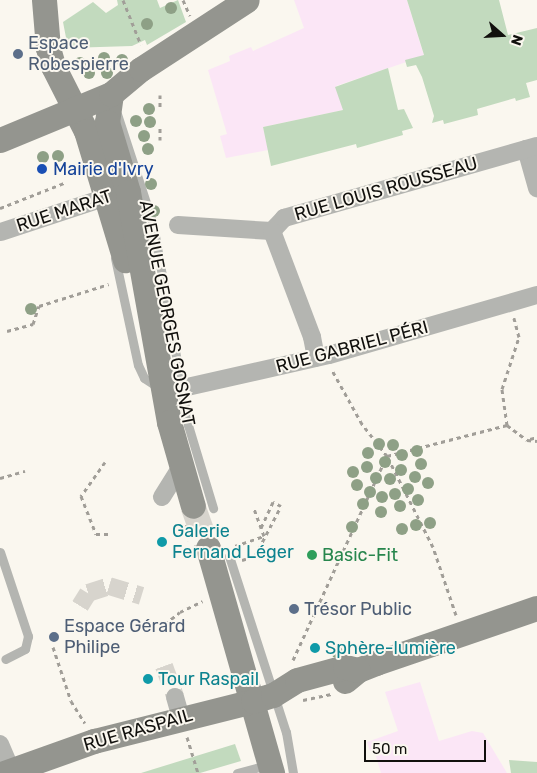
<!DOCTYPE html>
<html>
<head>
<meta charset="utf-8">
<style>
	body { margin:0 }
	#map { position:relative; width:537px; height:773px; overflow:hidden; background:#faf7ef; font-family:Rubik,sans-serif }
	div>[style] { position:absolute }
	.education>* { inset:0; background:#fbe6f6 }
	.green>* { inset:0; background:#c2dabe }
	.street-tunnel>* { height:18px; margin-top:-9px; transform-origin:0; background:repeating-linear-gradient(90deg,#d7d4cd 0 18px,transparent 0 27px) }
	.secondary-tunnel>* { height:25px; margin-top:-12.5px; transform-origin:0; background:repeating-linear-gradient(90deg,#d7d4cd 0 25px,transparent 0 37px) }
	.path>* { height:3px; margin-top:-1.5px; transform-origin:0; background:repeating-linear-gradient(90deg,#a19e98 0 4px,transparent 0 8px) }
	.lane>* { height:9px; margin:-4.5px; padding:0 4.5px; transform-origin:4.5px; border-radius:4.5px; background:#b4b5b1 }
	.street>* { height:18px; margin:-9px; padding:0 9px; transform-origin:9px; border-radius:9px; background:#b4b5b1 }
	.secondary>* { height:25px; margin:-12.5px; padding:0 12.5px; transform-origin:12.5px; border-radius:12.5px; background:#94958f }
	.trees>* { width:12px; height:12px; margin:-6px; border-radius:50%; background:#8ea086 }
	.dots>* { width:14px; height:14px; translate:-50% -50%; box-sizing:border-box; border:2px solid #faf7ef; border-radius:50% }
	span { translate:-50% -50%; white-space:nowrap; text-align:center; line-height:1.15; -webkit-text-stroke:4px #faf7ef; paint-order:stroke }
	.service-label { font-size:18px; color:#4e5e75 }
	.left { translate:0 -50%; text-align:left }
	.transit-label { font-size:18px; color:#164399 }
	.street-label { font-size:18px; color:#11100d }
	.culture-label { font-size:18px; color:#0d838f }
	.leisure-label { font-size:18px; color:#27864d }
	.north { position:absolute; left:477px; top:10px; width:50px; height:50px; -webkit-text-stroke:4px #faf7ef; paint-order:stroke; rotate:109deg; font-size:14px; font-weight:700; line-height:20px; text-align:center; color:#11100d }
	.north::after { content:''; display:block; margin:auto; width:18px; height:22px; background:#11100d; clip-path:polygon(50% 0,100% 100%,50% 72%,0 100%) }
	.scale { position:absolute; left:364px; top:740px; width:122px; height:22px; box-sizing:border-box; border:2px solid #11100d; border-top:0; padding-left:6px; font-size:15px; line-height:18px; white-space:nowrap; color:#11100d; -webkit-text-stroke:4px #faf7ef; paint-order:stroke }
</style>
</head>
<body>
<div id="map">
	<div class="education">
		<i style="clip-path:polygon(294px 0,407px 0,424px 56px,336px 86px,343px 110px,263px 127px,268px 150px,226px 158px,220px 136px,227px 134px,208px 70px,230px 61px,229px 56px,251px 47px,253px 51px,304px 28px)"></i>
		<i style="clip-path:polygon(420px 682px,439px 741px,472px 731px,483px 733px,507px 773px,381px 773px,374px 750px,370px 751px,367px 742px,398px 731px,385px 692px)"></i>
	</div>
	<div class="green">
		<i style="clip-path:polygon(117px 0,157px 0,160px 8px,178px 0,186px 22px,147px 45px,145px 40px,132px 46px,68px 48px,63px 22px,93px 2px,106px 13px,118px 5px)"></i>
		<i style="clip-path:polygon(407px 0,499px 0,508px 35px,537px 28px,537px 80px,526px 83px,530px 97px,516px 101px,515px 98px,477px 109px,478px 115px,444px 124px,443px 120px,432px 123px,434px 116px,422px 77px,416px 65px,407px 67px,405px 60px,424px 55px)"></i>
		<i style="clip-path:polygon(388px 68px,398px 110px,404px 109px,413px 128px,402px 131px,403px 135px,357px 148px,356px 144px,271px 166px,263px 127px,343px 110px,335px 87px)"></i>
		<i style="clip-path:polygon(235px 744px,241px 761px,200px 773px,141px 773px)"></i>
		<i style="clip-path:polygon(509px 760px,537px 762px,537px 773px,511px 773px)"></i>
	</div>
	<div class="street-tunnel">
		<i style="left:80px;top:606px;width:15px;rotate:-58deg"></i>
		<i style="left:88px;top:593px;width:22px;rotate:-18deg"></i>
		<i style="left:109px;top:586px;width:34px;rotate:17deg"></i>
		<i style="left:164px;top:666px;width:33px;rotate:70deg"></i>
	</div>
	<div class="secondary-tunnel">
		<i style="left:193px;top:506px;width:45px;rotate:70.3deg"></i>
	</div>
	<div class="path">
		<i style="left:123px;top:0;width:48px;rotate:68.2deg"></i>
		<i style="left:183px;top:0;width:17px;rotate:66deg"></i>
		<i style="left:160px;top:95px;width:14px;rotate:90deg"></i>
		<i style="left:160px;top:140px;width:12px;rotate:-90deg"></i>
		<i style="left:0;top:208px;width:69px;rotate:-21.3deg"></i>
		<i style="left:7px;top:331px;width:27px;rotate:-15deg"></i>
		<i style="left:33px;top:324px;width:19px;rotate:-72deg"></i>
		<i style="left:39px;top:306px;width:73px;rotate:-17.4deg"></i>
		<i style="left:507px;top:425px;width:36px;rotate:-98deg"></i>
		<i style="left:502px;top:389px;width:55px;rotate:-71.9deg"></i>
		<i style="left:519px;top:337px;width:20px;rotate:-105deg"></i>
		<i style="left:530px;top:439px;width:7px;rotate:-16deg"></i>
		<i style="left:105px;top:462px;width:42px;rotate:125.2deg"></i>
		<i style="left:81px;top:496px;width:41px;rotate:68.5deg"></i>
		<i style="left:96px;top:534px;width:13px"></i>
		<i style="left:0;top:478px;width:26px;rotate:-16deg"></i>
		<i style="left:185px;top:525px;width:16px;rotate:75deg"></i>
		<i style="left:235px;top:546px;width:31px;rotate:-19deg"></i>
		<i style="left:264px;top:536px;width:29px;rotate:-110deg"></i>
		<i style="left:242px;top:560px;width:14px;rotate:-17deg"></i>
		<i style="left:255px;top:556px;width:56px;rotate:-62.5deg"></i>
		<i style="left:281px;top:506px;width:9px;rotate:-153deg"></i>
		<i style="left:273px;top:502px;width:29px;rotate:115deg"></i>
		<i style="left:456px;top:615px;width:72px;rotate:-108.7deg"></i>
		<i style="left:433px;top:547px;width:102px;rotate:-116.8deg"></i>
		<i style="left:387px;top:456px;width:124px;rotate:-14.5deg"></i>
		<i style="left:507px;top:425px;width:25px;rotate:37deg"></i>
		<i style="left:527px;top:440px;width:10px;rotate:6deg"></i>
		<i style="left:165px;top:624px;width:19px;rotate:-39deg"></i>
		<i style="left:180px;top:612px;width:25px;rotate:-26deg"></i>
		<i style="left:53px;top:647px;width:57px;rotate:71.6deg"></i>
		<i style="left:71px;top:701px;width:26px;rotate:58deg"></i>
		<i style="left:293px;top:660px;width:225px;rotate:-65.3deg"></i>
		<i style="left:387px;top:456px;width:41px;rotate:-128deg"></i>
		<i style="left:362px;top:424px;width:62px;rotate:-119.1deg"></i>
		<i style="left:303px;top:700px;width:29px;rotate:-12deg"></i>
		<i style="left:187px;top:737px;width:38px;rotate:73deg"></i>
	</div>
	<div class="lane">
		<i style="left:117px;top:114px;width:116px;rotate:71.9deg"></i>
		<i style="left:153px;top:224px;width:204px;rotate:80.1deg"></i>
		<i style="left:188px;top:425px;width:87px;rotate:73.2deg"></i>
		<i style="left:115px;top:258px;width:109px;rotate:77.9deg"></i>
		<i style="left:138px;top:365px;width:14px;rotate:65deg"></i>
		<i style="left:144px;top:378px;width:17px;rotate:33deg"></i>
		<i style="left:0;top:552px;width:89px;rotate:71.6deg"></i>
		<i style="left:28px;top:636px;width:13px;rotate:103deg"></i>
		<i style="left:25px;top:649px;width:22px;rotate:153deg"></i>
		<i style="left:229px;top:556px;width:185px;rotate:72.1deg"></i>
		<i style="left:286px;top:732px;width:42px;rotate:80.3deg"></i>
		<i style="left:237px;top:773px;width:31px;rotate:-15deg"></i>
	</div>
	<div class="street">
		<i style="left:526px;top:149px;width:41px;rotate:74.2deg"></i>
		<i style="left:178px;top:225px;width:94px;rotate:3.7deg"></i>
		<i style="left:272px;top:231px;width:18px;rotate:-47deg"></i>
		<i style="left:284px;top:218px;width:263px;rotate:-15.9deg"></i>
		<i style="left:272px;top:231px;width:113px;rotate:69.3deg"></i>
		<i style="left:312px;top:337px;width:21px;rotate:79deg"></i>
		<i style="left:1px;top:232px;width:121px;rotate:-18.3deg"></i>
		<i style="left:165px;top:392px;width:168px;rotate:-12.7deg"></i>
		<i style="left:329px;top:355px;width:216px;rotate:-16.1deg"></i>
		<i style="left:162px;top:497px;width:36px;rotate:-58deg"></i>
		<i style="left:175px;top:697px;width:22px;rotate:74deg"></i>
		<i style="left:0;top:744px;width:28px;rotate:67deg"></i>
	</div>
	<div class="secondary">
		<i style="left:44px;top:0;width:48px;rotate:85.2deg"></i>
		<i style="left:48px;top:48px;width:19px;rotate:74deg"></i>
		<i style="left:53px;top:66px;width:73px;rotate:63.1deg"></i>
		<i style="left:86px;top:131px;width:135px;rotate:73.2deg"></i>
		<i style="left:111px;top:94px;width:28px;rotate:98deg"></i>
		<i style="left:107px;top:122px;width:73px;rotate:73.3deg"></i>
		<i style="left:128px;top:192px;width:234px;rotate:79.9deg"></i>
		<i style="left:169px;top:422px;width:87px;rotate:74.1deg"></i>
		<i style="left:0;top:140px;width:120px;rotate:-22.5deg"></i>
		<i style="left:111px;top:94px;width:39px;rotate:-40deg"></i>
		<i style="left:141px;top:69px;width:126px;rotate:-33.1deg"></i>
		<i style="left:208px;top:548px;width:234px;rotate:74.1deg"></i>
		<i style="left:345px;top:681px;width:17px;rotate:-40deg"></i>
		<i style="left:358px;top:670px;width:19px;rotate:-21deg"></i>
		<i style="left:376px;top:663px;width:170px;rotate:-18.9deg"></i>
		<i style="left:4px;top:773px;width:96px;rotate:-19.6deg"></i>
		<i style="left:94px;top:741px;width:164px;rotate:-14.1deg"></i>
		<i style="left:253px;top:701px;width:21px;rotate:-17deg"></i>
		<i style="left:273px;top:695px;width:28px;rotate:-32deg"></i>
		<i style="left:297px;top:680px;width:50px;rotate:-15.2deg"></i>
		<i style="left:345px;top:667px;width:13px;rotate:13deg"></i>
	</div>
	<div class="trees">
		<i style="left:171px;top:8px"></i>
		<i style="left:147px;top:24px"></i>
		<i style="left:104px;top:58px"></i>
		<i style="left:122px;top:60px"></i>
		<i style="left:80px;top:63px"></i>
		<i style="left:89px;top:73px"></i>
		<i style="left:107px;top:73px"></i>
		<i style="left:149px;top:109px"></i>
		<i style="left:136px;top:121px"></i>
		<i style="left:150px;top:122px"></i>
		<i style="left:144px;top:136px"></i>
		<i style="left:148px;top:149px"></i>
		<i style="left:58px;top:156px"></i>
		<i style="left:43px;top:157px"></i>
		<i style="left:151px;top:184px"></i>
		<i style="left:154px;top:211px"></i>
		<i style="left:31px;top:309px"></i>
		<i style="left:379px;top:444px"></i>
		<i style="left:393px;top:445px"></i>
		<i style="left:417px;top:451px"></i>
		<i style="left:368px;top:453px"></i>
		<i style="left:402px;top:455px"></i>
		<i style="left:385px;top:462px"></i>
		<i style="left:421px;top:464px"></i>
		<i style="left:367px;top:467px"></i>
		<i style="left:401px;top:470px"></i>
		<i style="left:353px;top:472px"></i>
		<i style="left:415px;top:477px"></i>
		<i style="left:376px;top:478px"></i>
		<i style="left:390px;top:479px"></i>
		<i style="left:428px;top:483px"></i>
		<i style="left:357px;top:485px"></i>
		<i style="left:408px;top:489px"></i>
		<i style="left:370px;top:492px"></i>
		<i style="left:395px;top:494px"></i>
		<i style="left:382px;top:497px"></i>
		<i style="left:418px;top:500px"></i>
		<i style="left:363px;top:504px"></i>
		<i style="left:400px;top:506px"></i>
		<i style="left:381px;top:512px"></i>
		<i style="left:430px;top:523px"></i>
		<i style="left:416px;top:525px"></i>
		<i style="left:352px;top:527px"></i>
		<i style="left:402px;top:529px"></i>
		<i style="left:337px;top:652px"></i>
	</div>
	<div class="dots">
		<i style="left:18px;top:54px;background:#5c6f8a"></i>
		<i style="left:42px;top:169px;background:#1a4fb4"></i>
		<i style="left:162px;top:542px;background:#0f9aa8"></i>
		<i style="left:312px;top:555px;background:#2e9e5b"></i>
		<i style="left:294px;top:609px;background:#5c6f8a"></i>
		<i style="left:54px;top:637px;background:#5c6f8a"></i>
		<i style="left:315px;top:648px;background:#0f9aa8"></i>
		<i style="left:148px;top:679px;background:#0f9aa8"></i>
	</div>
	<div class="service-label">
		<span class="left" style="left:28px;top:54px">Espace<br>Robespierre</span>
		<span class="left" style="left:304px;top:609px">Trésor Public</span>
		<span class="left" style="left:64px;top:637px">Espace Gérard<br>Philipe</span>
	</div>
	<div class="transit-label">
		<span class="left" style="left:53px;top:169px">Mairie d'Ivry</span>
	</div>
	<div class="street-label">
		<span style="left:386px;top:189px;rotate:-16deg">RUE LOUIS ROUSSEAU</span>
		<span style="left:64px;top:211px;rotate:-18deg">RUE MARAT</span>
		<span style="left:167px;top:313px;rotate:79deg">AVENUE GEORGES GOSNAT</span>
		<span style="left:352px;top:347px;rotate:-15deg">RUE GABRIEL PÉRI</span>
		<span style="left:138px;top:730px;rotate:-16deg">RUE RASPAIL</span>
	</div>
	<div class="culture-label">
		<span class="left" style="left:172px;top:542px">Galerie<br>Fernand Léger</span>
		<span class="left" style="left:325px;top:648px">Sphère-lumière</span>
		<span class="left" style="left:158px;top:679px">Tour Raspail</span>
	</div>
	<div class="leisure-label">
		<span class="left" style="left:322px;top:555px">Basic-Fit</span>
	</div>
	<div class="north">N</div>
	<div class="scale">50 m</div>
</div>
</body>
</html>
